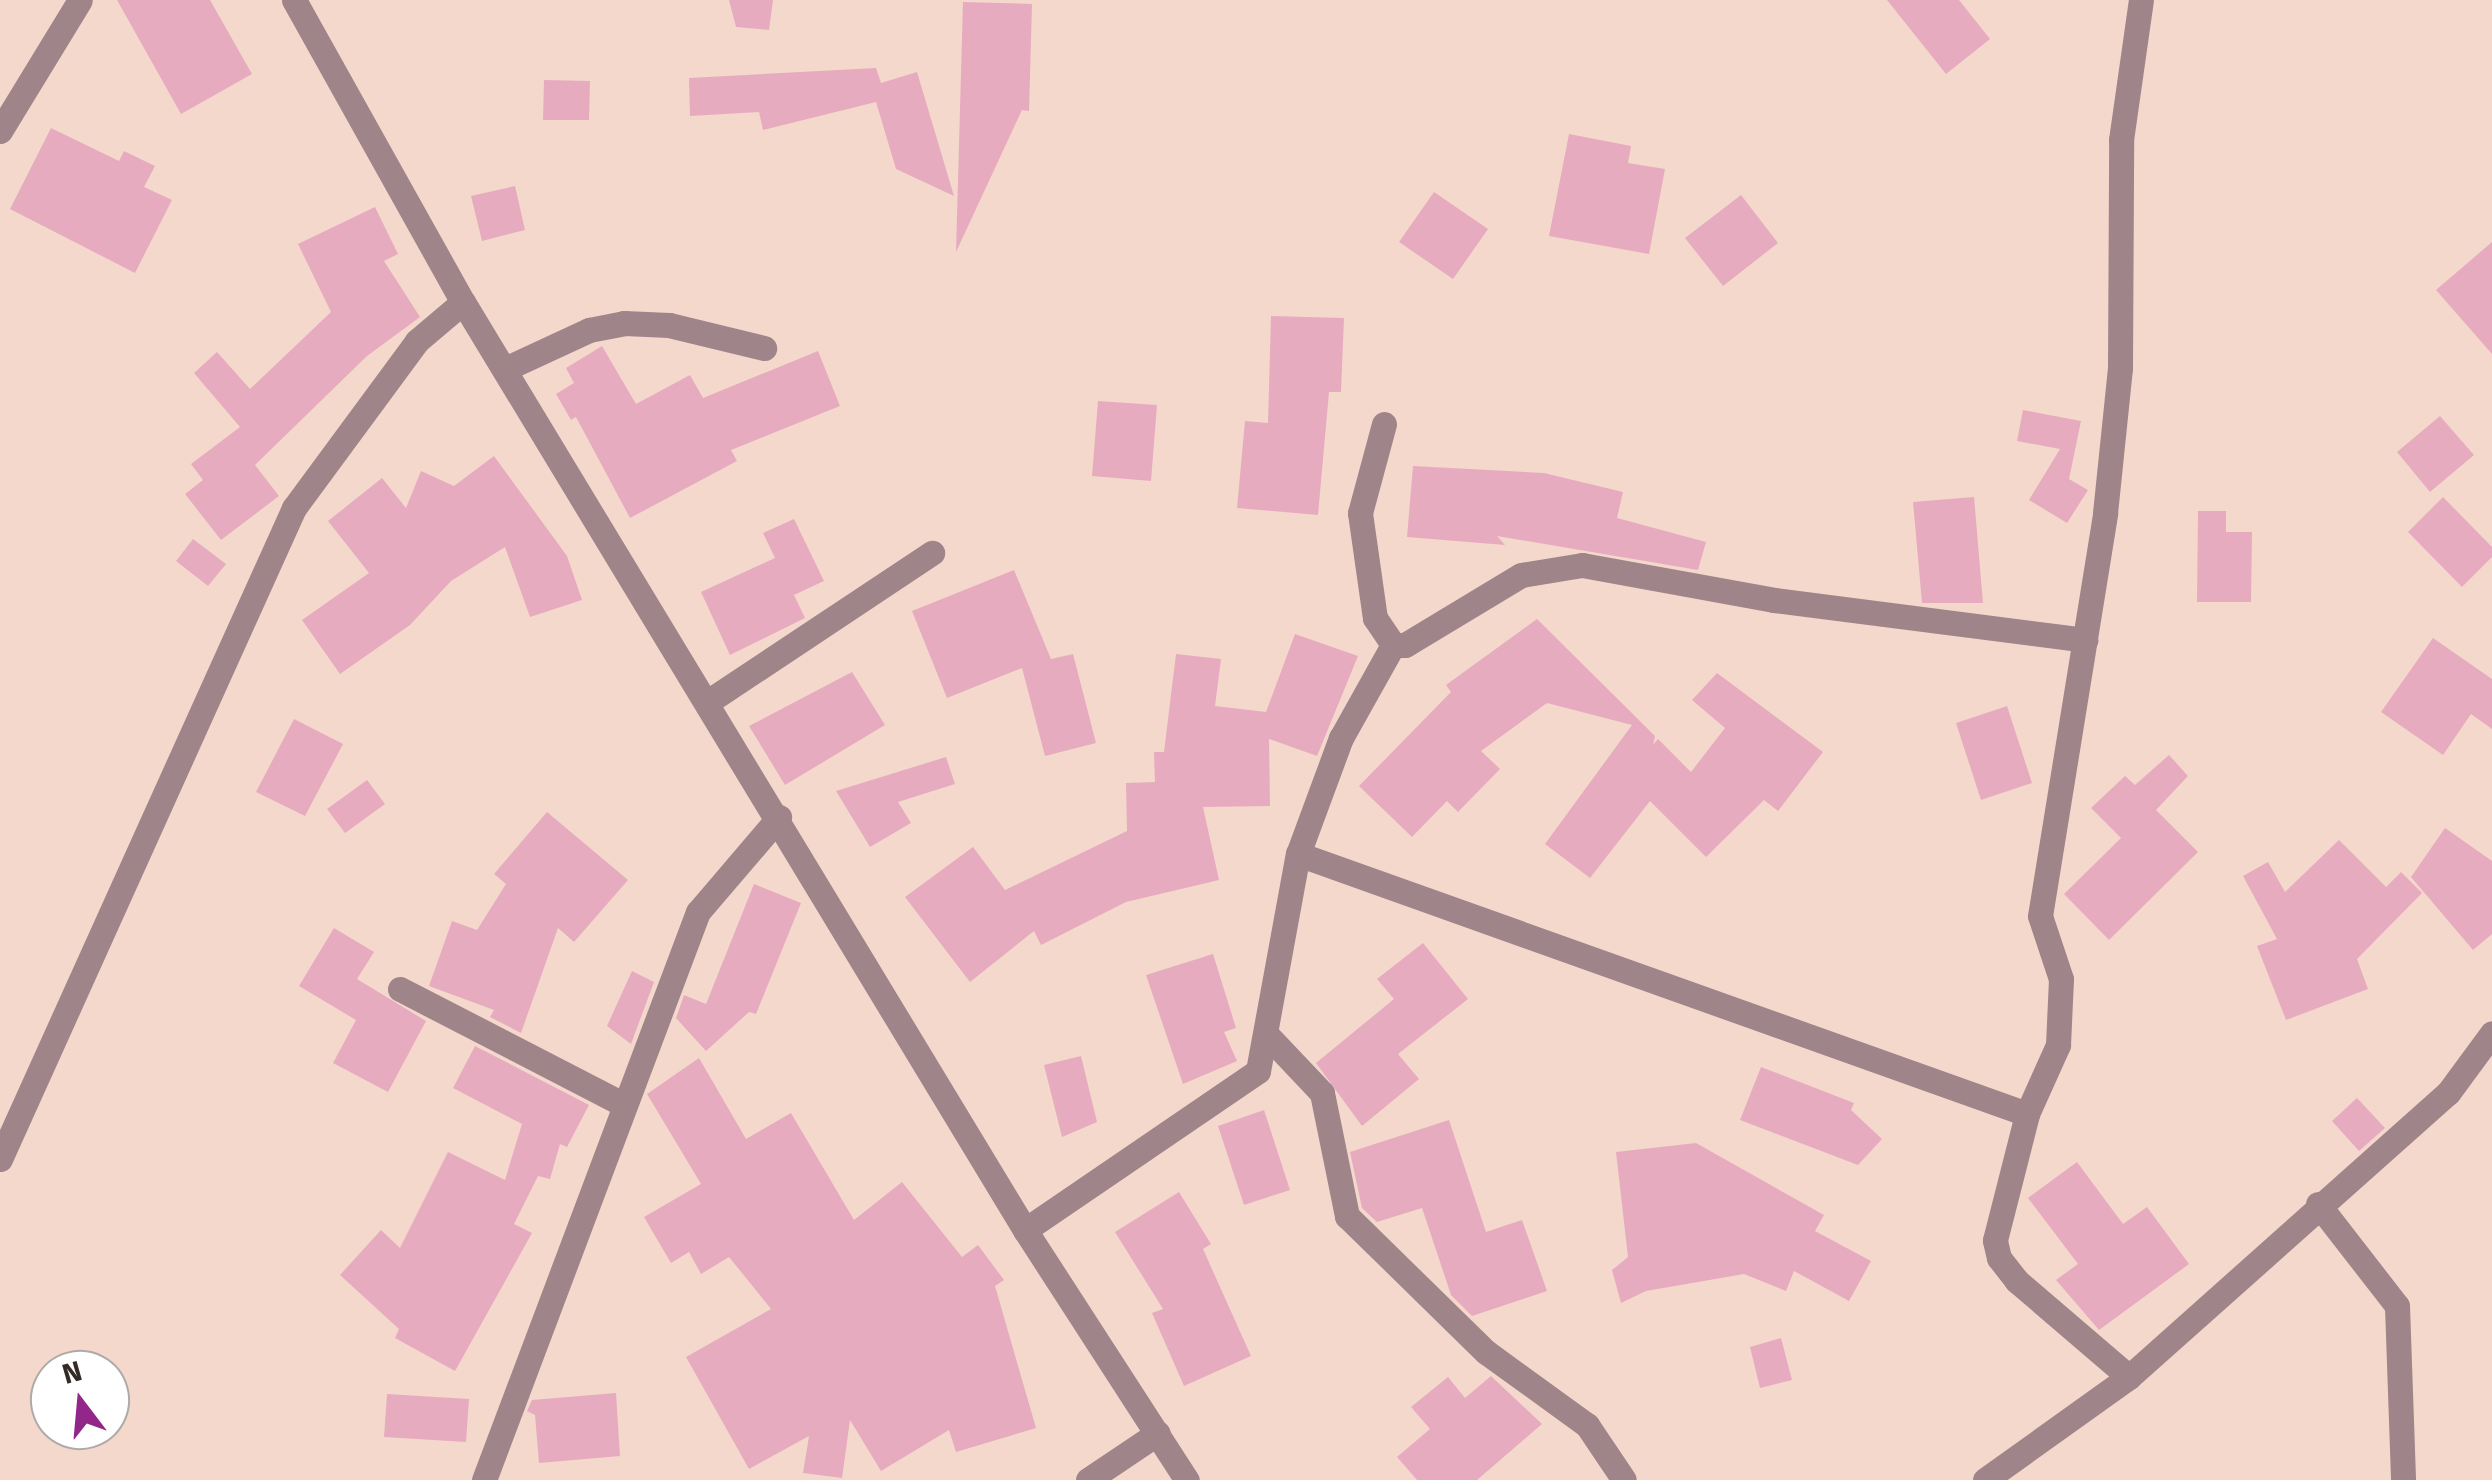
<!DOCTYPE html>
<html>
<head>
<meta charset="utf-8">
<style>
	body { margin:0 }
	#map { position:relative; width:2492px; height:1480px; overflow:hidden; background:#f4d8cc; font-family:"Fira Sans",sans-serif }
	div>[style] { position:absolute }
	.building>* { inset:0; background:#e7abc0 }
	.minor>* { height:25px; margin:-12.5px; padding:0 12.5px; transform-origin:12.5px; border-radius:12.5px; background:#9f848a }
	span { translate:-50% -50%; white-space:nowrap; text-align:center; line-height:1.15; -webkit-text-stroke:8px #fff; paint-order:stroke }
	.north { position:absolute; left:30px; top:1350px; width:100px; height:100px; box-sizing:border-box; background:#fff; border:2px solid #aeaaa8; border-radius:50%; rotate:344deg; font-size:28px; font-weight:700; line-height:40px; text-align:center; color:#352b26 }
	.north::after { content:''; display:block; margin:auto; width:35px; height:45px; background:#922789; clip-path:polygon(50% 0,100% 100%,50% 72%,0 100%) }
</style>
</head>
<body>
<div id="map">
	<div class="building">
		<i style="clip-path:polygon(117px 0,210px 0,252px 74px,181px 114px)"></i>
		<i style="clip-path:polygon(729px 0,773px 0,769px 30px,736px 27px)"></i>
		<i style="clip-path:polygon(1887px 0,1959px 0,1990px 39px,1946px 74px)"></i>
		<i style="clip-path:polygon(963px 2px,1032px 4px,1029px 111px,1022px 110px,956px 252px)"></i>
		<i style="clip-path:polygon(876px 68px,881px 83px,917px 72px,954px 196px,896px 169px,876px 102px,763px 130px,759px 112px,690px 116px,689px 78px)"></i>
		<i style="clip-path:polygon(544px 80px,590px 81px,589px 120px,543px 120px)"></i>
		<i style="clip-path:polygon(51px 128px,119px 161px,124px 151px,155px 166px,144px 187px,172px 200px,135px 273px,10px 209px)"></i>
		<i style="clip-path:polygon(1569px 134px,1631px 146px,1628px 163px,1665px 169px,1649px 254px,1549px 236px)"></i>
		<i style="clip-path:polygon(515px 186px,525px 230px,482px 241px,471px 196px)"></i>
		<i style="clip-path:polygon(1434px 192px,1488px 229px,1453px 279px,1399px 242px)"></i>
		<i style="clip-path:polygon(1741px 195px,1778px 243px,1723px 286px,1685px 238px)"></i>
		<i style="clip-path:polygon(375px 207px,398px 254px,384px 261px,420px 317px,367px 356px,255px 465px,279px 496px,221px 540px,185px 494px,203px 480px,191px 464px,240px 427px,194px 373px,217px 352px,250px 389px,331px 312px,298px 244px)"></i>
		<i style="clip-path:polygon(2492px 242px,2492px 354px,2436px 290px)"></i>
		<i style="clip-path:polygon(1271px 316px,1344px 318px,1341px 392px,1329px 392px,1318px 515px,1237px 508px,1245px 421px,1268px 423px)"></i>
		<i style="clip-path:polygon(602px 346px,636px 404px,690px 375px,703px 398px,818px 351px,840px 406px,731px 450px,737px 461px,630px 518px,576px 417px,571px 420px,556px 394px,574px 383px,566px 368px)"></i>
		<i style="clip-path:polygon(1098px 401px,1157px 405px,1151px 481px,1092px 476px)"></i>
		<i style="clip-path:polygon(2023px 410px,2081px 421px,2069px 479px,2088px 490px,2067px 523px,2029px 500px,2060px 449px,2017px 441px)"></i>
		<i style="clip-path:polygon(2440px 416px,2474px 455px,2430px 492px,2397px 452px)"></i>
		<i style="clip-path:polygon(494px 456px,567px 556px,582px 600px,530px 617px,505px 547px,451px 581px,410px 625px,340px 674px,302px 620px,369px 573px,328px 521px,382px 478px,406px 508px,421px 471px,454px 486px)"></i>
		<i style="clip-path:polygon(1413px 466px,1544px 473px,1623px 492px,1617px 518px,1706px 542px,1698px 570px,1497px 536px,1505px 545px,1407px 537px)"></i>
		<i style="clip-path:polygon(1974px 497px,1983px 603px,1922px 603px,1913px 502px)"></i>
		<i style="clip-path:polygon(2443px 497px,2492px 547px,2492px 557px,2462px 587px,2408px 532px)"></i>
		<i style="clip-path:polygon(2198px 511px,2226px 511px,2226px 532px,2252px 532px,2251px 602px,2197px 602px)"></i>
		<i style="clip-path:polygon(794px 519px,824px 581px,794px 595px,805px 618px,730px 655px,701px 592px,775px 558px,763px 533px)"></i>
		<i style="clip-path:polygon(193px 539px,226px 564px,208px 586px,176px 561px)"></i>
		<i style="clip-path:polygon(1014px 570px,1051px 659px,1073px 654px,1096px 743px,1045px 756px,1022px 668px,947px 698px,912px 611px)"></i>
		<i style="clip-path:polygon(1537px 619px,1655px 736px,1653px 745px,1658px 739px,1691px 772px,1725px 728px,1692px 700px,1717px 673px,1823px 752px,1778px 811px,1764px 800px,1706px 857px,1650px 801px,1590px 878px,1545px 844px,1632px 725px,1547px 703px,1481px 751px,1500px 769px,1458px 812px,1447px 801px,1412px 837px,1359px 786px,1451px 692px,1446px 685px)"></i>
		<i style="clip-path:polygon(1295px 634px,1358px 656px,1317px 756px,1269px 739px,1270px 806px,1203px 807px,1219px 880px,1126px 902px,1041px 945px,1034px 931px,970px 982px,905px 897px,973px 847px,1005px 890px,1127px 831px,1126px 783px,1155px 782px,1154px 752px,1164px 752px,1176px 654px,1221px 659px,1215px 706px,1266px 712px)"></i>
		<i style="clip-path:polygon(2433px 638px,2492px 679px,2492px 729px,2471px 714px,2443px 755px,2381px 712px)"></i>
		<i style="clip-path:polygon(852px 672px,885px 725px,785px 785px,749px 726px)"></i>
		<i style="clip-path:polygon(2007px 706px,2032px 783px,1981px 800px,1956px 723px)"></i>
		<i style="clip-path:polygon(294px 719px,343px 744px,305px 816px,256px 792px)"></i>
		<i style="clip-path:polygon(2169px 755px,2188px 776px,2156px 810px,2198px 852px,2109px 940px,2064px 894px,2121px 838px,2091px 808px,2125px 776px,2135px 785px)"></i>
		<i style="clip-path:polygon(946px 757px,955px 784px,898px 802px,911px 823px,870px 847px,836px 791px)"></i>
		<i style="clip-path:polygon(367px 780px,385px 804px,345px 833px,327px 809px)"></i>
		<i style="clip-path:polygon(547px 812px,628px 880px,574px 942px,558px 928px,521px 1033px,490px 1017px,494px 1010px,429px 986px,452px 921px,477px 930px,506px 884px,494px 874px)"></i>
		<i style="clip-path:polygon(2445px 828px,2492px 861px,2492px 934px,2473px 950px,2411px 877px)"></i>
		<i style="clip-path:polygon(2339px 840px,2386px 887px,2401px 872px,2422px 893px,2357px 959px,2368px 989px,2286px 1020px,2257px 946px,2277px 939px,2243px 876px,2268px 862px,2285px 892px)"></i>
		<i style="clip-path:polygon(754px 884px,801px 903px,756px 1014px,749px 1012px,706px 1051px,676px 1018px,684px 995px,706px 1004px)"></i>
		<i style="clip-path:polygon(334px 928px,374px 952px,357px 979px,426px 1021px,388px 1092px,333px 1063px,356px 1020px,299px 986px)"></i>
		<i style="clip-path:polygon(1423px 943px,1468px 999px,1398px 1054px,1419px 1079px,1362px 1126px,1316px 1063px,1394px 999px,1377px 979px)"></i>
		<i style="clip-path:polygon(1213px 954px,1236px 1028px,1224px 1032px,1237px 1061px,1183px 1084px,1146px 975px)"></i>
		<i style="clip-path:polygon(632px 971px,654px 982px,631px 1044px,607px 1026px)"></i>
		<i style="clip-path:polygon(475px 1046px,589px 1105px,567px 1147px,560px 1144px,550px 1179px,538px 1176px,514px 1224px,532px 1233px,455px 1371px,395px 1338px,399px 1329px,340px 1275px,381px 1230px,400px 1248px,448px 1152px,505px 1180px,522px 1124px,453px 1088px)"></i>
		<i style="clip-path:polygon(1081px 1056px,1097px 1122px,1062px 1137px,1044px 1065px)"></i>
		<i style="clip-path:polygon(699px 1058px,746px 1139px,791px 1113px,854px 1220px,902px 1182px,962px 1257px,978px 1245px,1004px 1280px,995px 1286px,1036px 1428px,956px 1452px,949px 1430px,881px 1471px,850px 1420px,842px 1478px,803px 1473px,809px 1436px,749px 1469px,686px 1357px,771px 1309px,729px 1257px,701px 1274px,689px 1252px,671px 1263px,644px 1217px,701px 1184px,647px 1094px)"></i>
		<i style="clip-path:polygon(1761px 1067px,1854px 1103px,1851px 1110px,1882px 1139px,1858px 1165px,1740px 1120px)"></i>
		<i style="clip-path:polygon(2357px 1098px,2385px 1128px,2359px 1151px,2332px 1121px)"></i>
		<i style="clip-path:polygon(1264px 1110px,1290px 1190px,1244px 1205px,1218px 1126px)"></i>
		<i style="clip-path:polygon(1449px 1120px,1486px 1232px,1522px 1220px,1547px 1291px,1472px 1316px,1451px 1295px,1422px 1208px,1377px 1222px,1362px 1208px,1350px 1152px)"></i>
		<i style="clip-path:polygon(1696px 1143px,1824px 1215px,1815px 1231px,1871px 1261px,1849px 1301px,1794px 1271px,1786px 1291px,1744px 1274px,1646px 1291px,1621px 1303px,1612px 1270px,1628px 1257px,1616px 1152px)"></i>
		<i style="clip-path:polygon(2077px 1162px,2123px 1224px,2147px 1207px,2189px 1264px,2099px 1330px,2056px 1280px,2078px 1264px,2028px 1198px)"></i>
		<i style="clip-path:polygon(1179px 1192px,1211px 1244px,1203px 1249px,1251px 1356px,1184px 1386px,1152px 1313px,1163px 1309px,1115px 1232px)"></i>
		<i style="clip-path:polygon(1781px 1338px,1792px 1380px,1760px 1388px,1750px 1347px)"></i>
		<i style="clip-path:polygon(1491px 1376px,1542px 1424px,1477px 1480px,1417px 1480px,1397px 1457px,1430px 1429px,1411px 1407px,1448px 1377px,1465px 1398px)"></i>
		<i style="clip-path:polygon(616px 1393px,620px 1456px,539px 1463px,535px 1415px,527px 1411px,532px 1400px)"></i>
		<i style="clip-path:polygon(387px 1394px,469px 1399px,466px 1442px,384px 1437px)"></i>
	</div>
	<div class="minor">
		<i style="left:294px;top:0;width:346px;rotate:60.8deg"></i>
		<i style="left:463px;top:302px;width:1085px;rotate:58.8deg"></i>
		<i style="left:1025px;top:1230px;width:298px;rotate:57.1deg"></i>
		<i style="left:0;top:131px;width:153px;rotate:-58.6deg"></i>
		<i style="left:505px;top:369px;width:93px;rotate:-24.9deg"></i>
		<i style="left:589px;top:330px;width:36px;rotate:-11deg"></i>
		<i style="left:624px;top:323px;width:45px;rotate:2.5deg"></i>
		<i style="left:669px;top:325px;width:98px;rotate:13.6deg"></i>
		<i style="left:1384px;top:424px;width:92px;rotate:105.1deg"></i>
		<i style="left:1360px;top:513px;width:106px;rotate:81.9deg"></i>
		<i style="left:1375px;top:618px;width:32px;rotate:56deg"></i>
		<i style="left:709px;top:701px;width:268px;rotate:-33.6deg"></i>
		<i style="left:1298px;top:854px;width:124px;rotate:-69.7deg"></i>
		<i style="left:1341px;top:738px;width:107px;rotate:-60.8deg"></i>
		<i style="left:1393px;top:645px;width:12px"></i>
		<i style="left:1405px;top:645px;width:135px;rotate:-31.1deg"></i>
		<i style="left:1521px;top:575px;width:62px;rotate:-9.3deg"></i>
		<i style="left:1582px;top:565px;width:195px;rotate:10.3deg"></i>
		<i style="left:1774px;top:600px;width:314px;rotate:7.3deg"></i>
		<i style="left:400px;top:989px;width:253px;rotate:27.3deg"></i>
		<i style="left:1269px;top:1037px;width:77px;rotate:46.6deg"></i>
		<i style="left:1322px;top:1093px;width:126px;rotate:78.5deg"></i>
		<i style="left:1347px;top:1216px;width:194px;rotate:44.4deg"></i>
		<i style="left:1486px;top:1352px;width:125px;rotate:35.9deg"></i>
		<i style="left:1587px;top:1425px;width:66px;rotate:56.1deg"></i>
		<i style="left:0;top:1159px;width:714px;rotate:-65.7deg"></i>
		<i style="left:294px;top:508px;width:207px;rotate:-53.6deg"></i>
		<i style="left:417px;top:341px;width:60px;rotate:-40.3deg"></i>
		<i style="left:2318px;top:1204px;width:129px;rotate:52.2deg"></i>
		<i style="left:2397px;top:1306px;width:174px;rotate:88deg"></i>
		<i style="left:1025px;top:1230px;width:282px;rotate:-34.3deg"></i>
		<i style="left:1258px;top:1071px;width:221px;rotate:-79.6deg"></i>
		<i style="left:1298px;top:854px;width:774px;rotate:19.63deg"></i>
		<i style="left:2129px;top:1377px;width:148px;rotate:-139.4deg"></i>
		<i style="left:2017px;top:1281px;width:29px;rotate:-128deg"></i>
		<i style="left:1999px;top:1258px;width:18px;rotate:-103deg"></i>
		<i style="left:1995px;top:1240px;width:130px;rotate:-75.7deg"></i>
		<i style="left:2027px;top:1114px;width:76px;rotate:-65.8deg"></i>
		<i style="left:2058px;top:1045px;width:66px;rotate:-87.4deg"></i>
		<i style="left:2061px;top:979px;width:66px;rotate:-108.4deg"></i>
		<i style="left:2040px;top:916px;width:408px;rotate:-80.8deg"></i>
		<i style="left:2105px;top:513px;width:146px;rotate:-84.1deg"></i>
		<i style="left:2120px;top:368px;width:228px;rotate:-89.7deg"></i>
		<i style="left:2121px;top:140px;width:141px;rotate:-81.9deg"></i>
		<i style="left:484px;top:1480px;width:607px;rotate:-69.36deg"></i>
		<i style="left:698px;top:912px;width:125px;rotate:-49.5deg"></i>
		<i style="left:1088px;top:1480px;width:84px;rotate:-33.9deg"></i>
		<i style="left:1985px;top:1480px;width:177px;rotate:-35.6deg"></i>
		<i style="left:2129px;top:1377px;width:427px;rotate:-41.7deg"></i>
		<i style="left:2448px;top:1093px;width:74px;rotate:-53.7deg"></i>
	</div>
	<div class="north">N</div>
</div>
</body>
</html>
